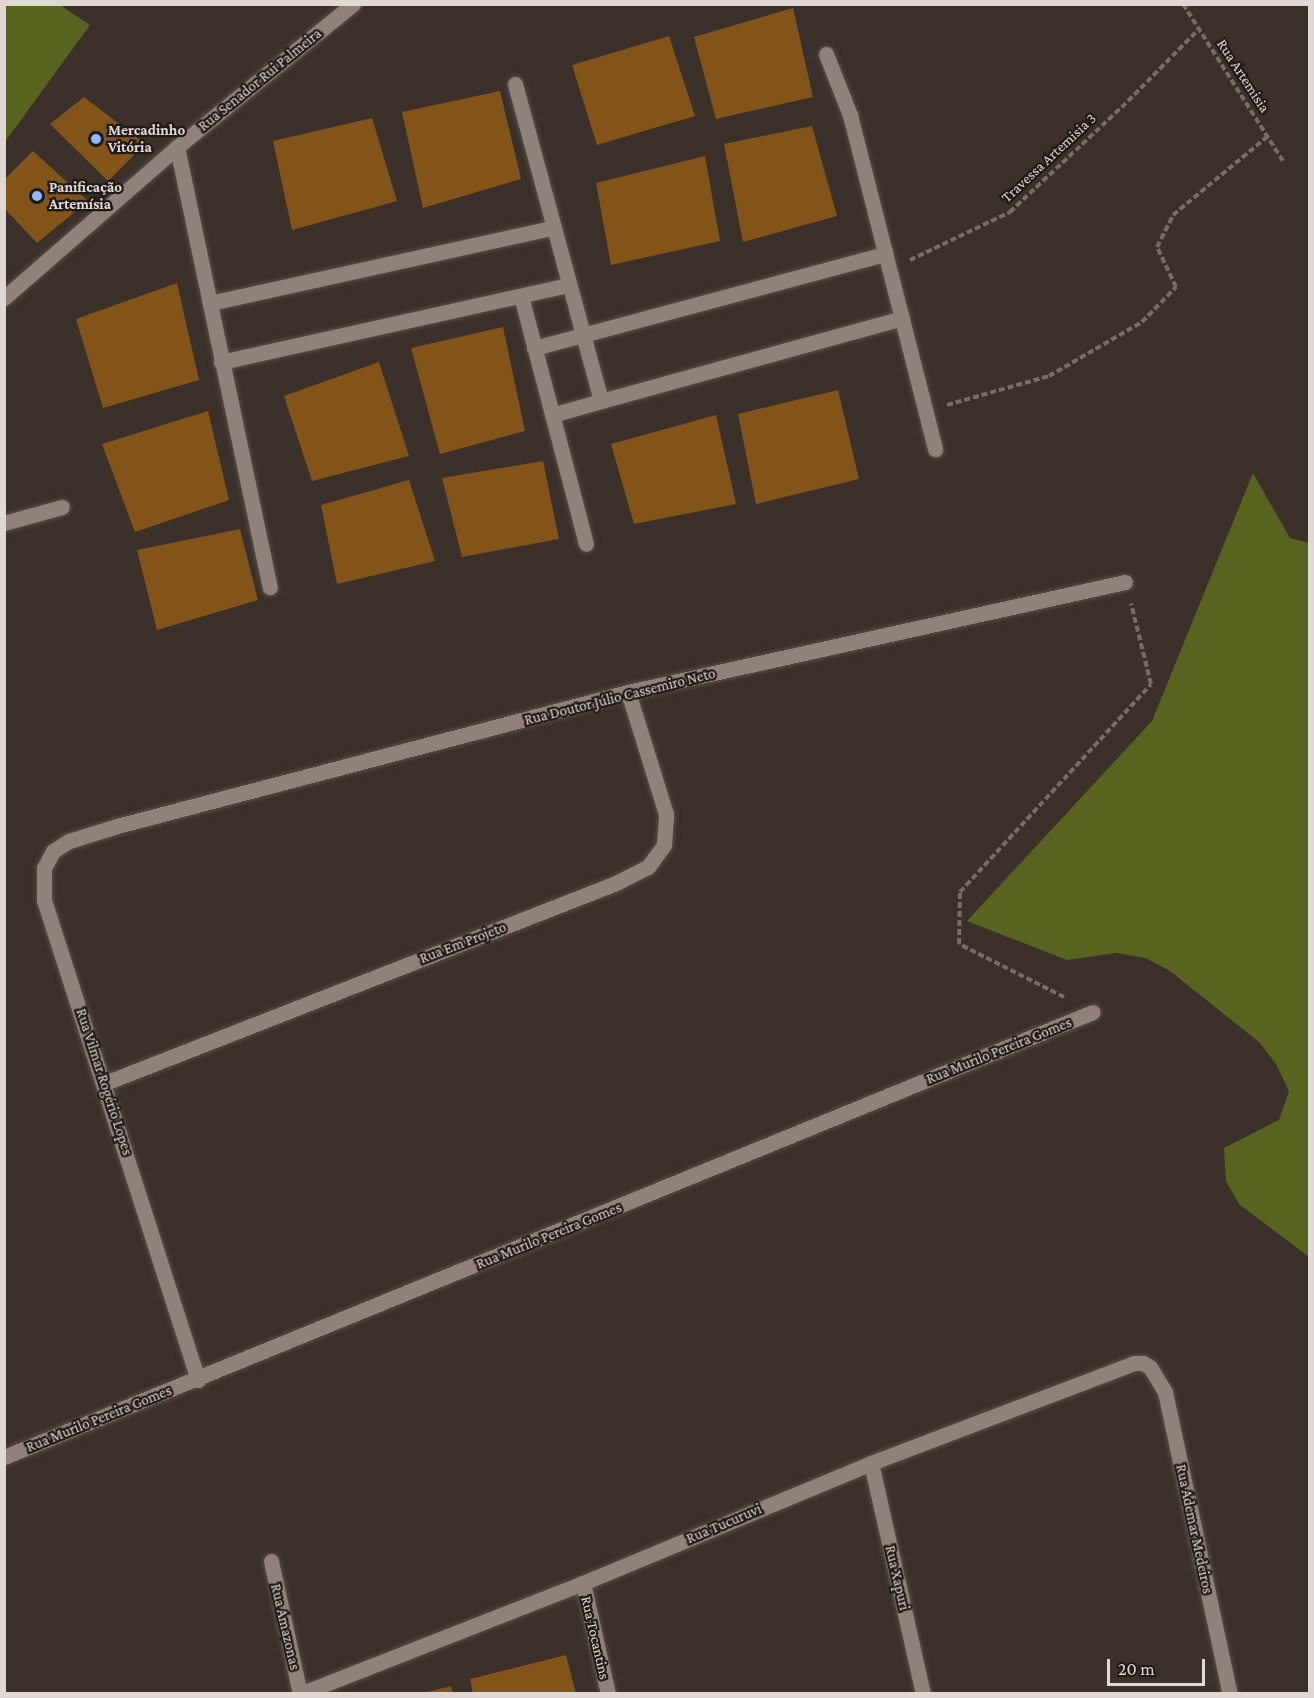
<!DOCTYPE html>
<html>
<head>
<meta charset="utf-8">
<style>
	body { margin:0 }
	#map { position:relative; width:1314px; height:1698px; overflow:hidden; background:#3c302a; font-family:"Crimson Pro",serif }
	div>[style] { position:absolute }
	.forest>* { inset:0; background:#56641f }
	.building>* { inset:0; background:#82541a }
	.path>* { height:4px; margin-top:-2px; transform-origin:0; background:repeating-linear-gradient(90deg,#776c67 0 6px,transparent 0 9px) }
	.roads { filter:drop-shadow(0 0 2px #584e49) drop-shadow(0 0 2px #584e49) }
	.minor>* { height:15px; margin:-7.5px; padding:0 7.5px; transform-origin:7.5px; border-radius:7.5px; background:#90827b }
	.dots>* { width:16px; height:16px; translate:-50% -50%; box-sizing:border-box; border:3px solid #1f1a17; border-radius:50% }
	span { translate:-50% -50%; white-space:nowrap; text-align:center; line-height:1.15; -webkit-text-stroke:4.5px #1f1a17; paint-order:stroke }
	.street-label { font-size:15px; color:#e0d8d4 }
	.poi-label { font-size:15px; color:#e0d8d4; font-weight:700 }
	.left { translate:0 -50%; text-align:left }
	.frame { position:absolute; inset:0; border:6px solid #e0d8d4; pointer-events:none }
	.scale { position:absolute; left:1107px; top:1659px; width:98px; height:27px; box-sizing:border-box; border:3px solid #e0d8d4; border-top:0; padding-left:8px; font-size:18px; line-height:21px; white-space:nowrap; color:#e0d8d4; -webkit-text-stroke:4px #1f1a17; paint-order:stroke }
</style>
</head>
<body>
<div id="map">
	<div class="forest">
		<i style="clip-path:polygon(5px 4px,60px 5px,90px 25px,5px 142px)"></i>
		<i style="clip-path:polygon(1253px 473px,1290px 538px,1309px 543px,1309px 1257px,1239px 1204px,1226px 1181px,1224px 1148px,1279px 1120px,1289px 1091px,1276px 1064px,1259px 1042px,1170px 971px,1146px 958px,1116px 953px,1067px 960px,967px 921px,1152px 721px)"></i>
	</div>
	<div class="building">
		<i style="clip-path:polygon(793px 8px,813px 97px,716px 119px,694px 37px)"></i>
		<i style="clip-path:polygon(669px 36px,695px 116px,597px 145px,572px 65px)"></i>
		<i style="clip-path:polygon(500px 91px,521px 179px,423px 208px,402px 112px)"></i>
		<i style="clip-path:polygon(84px 97px,145px 144px,108px 181px,50px 124px)"></i>
		<i style="clip-path:polygon(372px 118px,397px 201px,292px 230px,273px 141px)"></i>
		<i style="clip-path:polygon(812px 126px,837px 216px,743px 242px,724px 144px)"></i>
		<i style="clip-path:polygon(33px 151px,88px 201px,37px 243px,4px 208px,4px 180px)"></i>
		<i style="clip-path:polygon(705px 156px,720px 241px,611px 265px,596px 183px)"></i>
		<i style="clip-path:polygon(177px 283px,199px 380px,103px 408px,76px 319px)"></i>
		<i style="clip-path:polygon(503px 327px,525px 431px,440px 454px,411px 348px)"></i>
		<i style="clip-path:polygon(379px 362px,409px 456px,312px 481px,284px 396px)"></i>
		<i style="clip-path:polygon(838px 390px,859px 479px,756px 504px,738px 414px)"></i>
		<i style="clip-path:polygon(208px 411px,229px 500px,135px 532px,102px 444px)"></i>
		<i style="clip-path:polygon(716px 415px,736px 504px,634px 524px,611px 444px)"></i>
		<i style="clip-path:polygon(543px 461px,559px 539px,462px 557px,442px 478px)"></i>
		<i style="clip-path:polygon(409px 480px,435px 561px,337px 584px,321px 505px)"></i>
		<i style="clip-path:polygon(240px 529px,258px 600px,157px 630px,137px 550px)"></i>
		<i style="clip-path:polygon(566px 1655px,576px 1694px,473px 1694px,470px 1679px)"></i>
		<i style="clip-path:polygon(451px 1686px,453px 1694px,423px 1694px,423px 1693px)"></i>
	</div>
	<div class="path">
		<i style="left:1183px;top:4px;width:186px;rotate:57.5deg"></i>
		<i style="left:910px;top:260px;width:111px;rotate:-25.6deg"></i>
		<i style="left:1010px;top:212px;width:162px;rotate:-43.2deg"></i>
		<i style="left:1128px;top:101px;width:101px;rotate:-45.4deg"></i>
		<i style="left:947px;top:405px;width:106px;rotate:-15.9deg"></i>
		<i style="left:1049px;top:376px;width:108px;rotate:-30.1deg"></i>
		<i style="left:1142px;top:322px;width:49px;rotate:-45.8deg"></i>
		<i style="left:1176px;top:287px;width:44px;rotate:-115.4deg"></i>
		<i style="left:1157px;top:247px;width:36px;rotate:-63deg"></i>
		<i style="left:1173px;top:215px;width:124px;rotate:-39.7deg"></i>
		<i style="left:1064px;top:997px;width:118px;rotate:-153.2deg"></i>
		<i style="left:959px;top:944px;width:52px;rotate:-88.9deg"></i>
		<i style="left:960px;top:892px;width:282px;rotate:-47.4deg"></i>
		<i style="left:1151px;top:684px;width:83px;rotate:-103.9deg"></i>
	</div>
	<div class="roads">
		<div class="minor">
			<i style="left:826px;top:54px;width:66px;rotate:68.5deg"></i>
			<i style="left:850px;top:115px;width:345px;rotate:75.7deg"></i>
			<i style="left:515px;top:84px;width:328px;rotate:74.8deg"></i>
			<i style="left:601px;top:401px;width:312px;rotate:-15.4deg"></i>
			<i style="left:177px;top:147px;width:450px;rotate:78.1deg"></i>
			<i style="left:521px;top:296px;width:256px;rotate:75.3deg"></i>
			<i style="left:4px;top:298px;width:230px;rotate:-41.1deg"></i>
			<i style="left:177px;top:147px;width:227px;rotate:-39.1deg"></i>
			<i style="left:210px;top:303px;width:350px;rotate:-12.4deg"></i>
			<i style="left:534px;top:348px;width:364px;rotate:-15deg"></i>
			<i style="left:221px;top:362px;width:355px;rotate:-12.5deg"></i>
			<i style="left:552px;top:415px;width:51px;rotate:-15.9deg"></i>
			<i style="left:4px;top:523px;width:60px;rotate:-15.4deg"></i>
			<i style="left:105px;top:1083px;width:549px;rotate:-21.37deg"></i>
			<i style="left:616px;top:883px;width:36px;rotate:-27deg"></i>
			<i style="left:648px;top:867px;width:27px;rotate:-54deg"></i>
			<i style="left:664px;top:845px;width:31px;rotate:-86deg"></i>
			<i style="left:666px;top:814px;width:128px;rotate:-107.3deg"></i>
			<i style="left:198px;top:1380px;width:504px;rotate:-107.79deg"></i>
			<i style="left:44px;top:900px;width:32px;rotate:-90deg"></i>
			<i style="left:44px;top:868px;width:19px;rotate:-62deg"></i>
			<i style="left:53px;top:851px;width:19px;rotate:-32deg"></i>
			<i style="left:69px;top:841px;width:50px;rotate:-17.4deg"></i>
			<i style="left:117px;top:826px;width:528px;rotate:-14.69deg"></i>
			<i style="left:628px;top:692px;width:509px;rotate:-12.48deg"></i>
			<i style="left:4px;top:1457px;width:1176px;rotate:-22.23deg"></i>
			<i style="left:871px;top:1463px;width:237px;rotate:77.3deg"></i>
			<i style="left:271px;top:1561px;width:136px;rotate:77.7deg"></i>
			<i style="left:300px;top:1694px;width:304px;rotate:-21.4deg"></i>
			<i style="left:583px;top:1583px;width:312px;rotate:-22.6deg"></i>
			<i style="left:871px;top:1463px;width:281px;rotate:-20.8deg"></i>
			<i style="left:1134px;top:1363px;width:9px"></i>
			<i style="left:1143px;top:1363px;width:8px;rotate:30deg"></i>
			<i style="left:1150px;top:1367px;width:29px;rotate:59deg"></i>
			<i style="left:1165px;top:1392px;width:309px;rotate:77.9deg"></i>
			<i style="left:583px;top:1583px;width:114px;rotate:77.3deg"></i>
		</div>
	</div>
	<div class="dots">
		<i style="left:96px;top:139px;background:#91b8fd"></i>
		<i style="left:37px;top:196px;background:#91b8fd"></i>
	</div>
	<div class="street-label">
		<span style="left:1243px;top:76px;rotate:57deg">Rua Artemisia</span>
		<span style="left:260px;top:80px;rotate:-39deg">Rua Senador Rui Palmeira</span>
		<span style="left:1049px;top:158px;rotate:-43deg">Travessa Artemisia 3</span>
		<span style="left:620px;top:697px;rotate:-14deg">Rua Doutor Júlio Cassemiro Neto</span>
		<span style="left:463px;top:943px;rotate:-21deg">Rua Em Projeto</span>
		<span style="left:999px;top:1051px;rotate:-22deg">Rua Murilo Pereira Gomes</span>
		<span style="left:104px;top:1082px;rotate:72deg">Rua Vilmar Rogério Lopes</span>
		<span style="left:549px;top:1236px;rotate:-22deg">Rua Murilo Pereira Gomes</span>
		<span style="left:99px;top:1419px;rotate:-22deg">Rua Murilo Pereira Gomes</span>
		<span style="left:724px;top:1524px;rotate:-23deg">Rua Tucuruvi</span>
		<span style="left:1194px;top:1529px;rotate:78deg">Rua Ademar Medeiros</span>
		<span style="left:897px;top:1578px;rotate:77deg">Rua Xapuri</span>
		<span style="left:285px;top:1627px;rotate:77deg">Rua Amazonas</span>
		<span style="left:595px;top:1638px;rotate:77deg">Rua Tocantins</span>
	</div>
	<div class="poi-label">
		<span class="left" style="left:108px;top:139px">Mercadinho<br>Vitória</span>
		<span class="left" style="left:49px;top:196px">Panificação<br>Artemísia</span>
	</div>
	<div class="frame"></div>
	<div class="scale">20 m</div>
</div>
</body>
</html>
